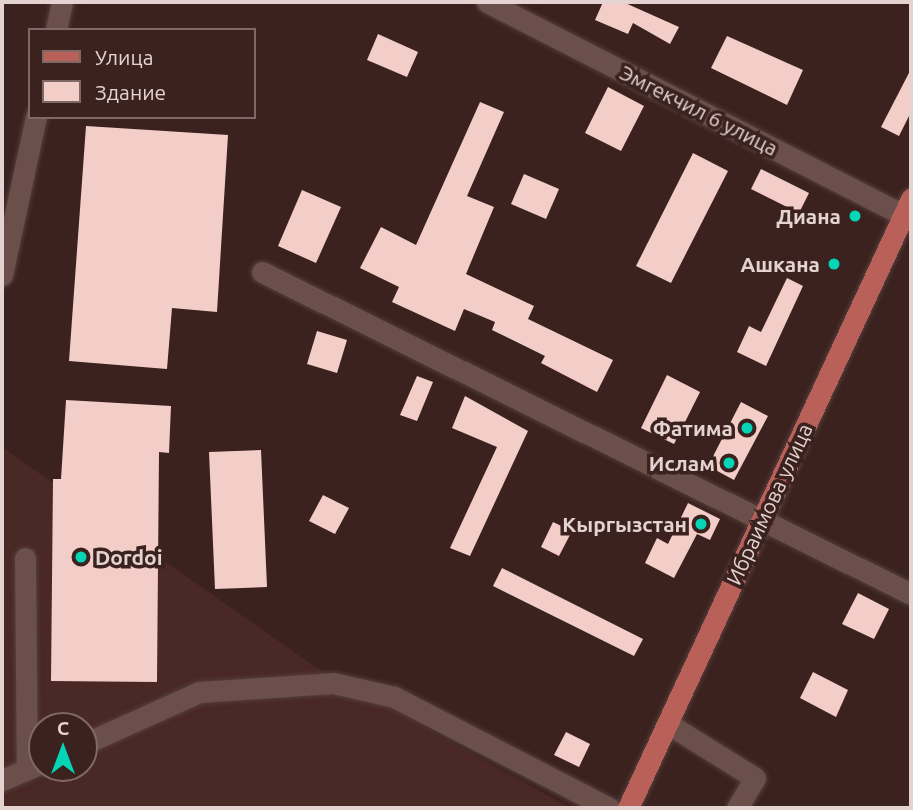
<!DOCTYPE html>
<html>
<head>
<meta charset="utf-8">
<style>
	body { margin:0 }
	#map { position:relative; width:913px; height:810px; overflow:hidden; background:#3b221f; font-family:Ubuntu,sans-serif }
	div>[style] { position:absolute }
	.built>* { inset:0; background:#492825 }
	.building>* { inset:0; background:#f3cec8 }
	.roads { filter:drop-shadow(0 0 2px #543e3c) drop-shadow(0 0 2px #543e3c) }
	.minor>* { height:21px; margin:-10.5px; padding:0 10.5px; transform-origin:10.5px; border-radius:10.5px; background:#6b4f4b }
	.major>* { height:21px; margin:-10.5px; padding:0 10.5px; transform-origin:10.5px; border-radius:10.5px; background:#b96058 }
	.dots>* { width:19px; height:19px; translate:-50% -50%; box-sizing:border-box; border:4px solid #3b221f; border-radius:50% }
	span { translate:-50% -50%; white-space:nowrap; text-align:center; line-height:1.15; -webkit-text-stroke:7px #3b221f; paint-order:stroke }
	.street-label { font-size:21px; color:#e4d3d0 }
	.poi-label { font-size:21px; color:#e4d3d0; font-weight:700 }
	.right { translate:-100% -50%; text-align:right }
	.left { translate:0 -50%; text-align:left }
	.frame { position:absolute; inset:0; border:4px solid #e4d3d0; pointer-events:none }
	.legend { position:absolute; left:28px; top:28px; width:228px; height:91px; box-sizing:border-box; background:#3b221f; border:2px solid #7f6966; margin:0; padding:9px 12px; list-style:none; font-size:21px; color:#e4d3d0 }
	.legend li { display:flex; align-items:center; gap:14px; height:35px }
	.legend b { width:35px; border:2px solid #7f6966 }
	.north { position:absolute; left:28px; top:712px; width:70px; height:70px; box-sizing:border-box; background:#3b221f; border:2px solid #7f6966; border-radius:50%; rotate:0deg; font-size:19px; font-weight:700; line-height:28px; text-align:center; color:#e4d3d0 }
	.north::after { content:''; display:block; margin:auto; width:24px; height:32px; background:#04d5b6; clip-path:polygon(50% 0,100% 100%,50% 72%,0 100%) }
</style>
</head>
<body>
<div id="map">
	<div class="built">
		<i style="clip-path:polygon(evenodd,2px 447px,317px 668px,571px 808px,2px 808px,2px 447px,42px 726px,84px 726px,84px 768px,42px 768px,42px 726px)"></i>
	</div>
	<div class="building">
		<i style="clip-path:polygon(603px 2px,623px 2px,679px 27px,670px 44px,633px 23px,628px 34px,595px 20px)"></i>
		<i style="clip-path:polygon(378px 34px,418px 52px,407px 77px,367px 60px)"></i>
		<i style="clip-path:polygon(727px 36px,803px 70px,787px 105px,711px 68px)"></i>
		<i style="clip-path:polygon(911px 69px,911px 112px,899px 136px,881px 127px)"></i>
		<i style="clip-path:polygon(608px 87px,644px 106px,621px 151px,585px 133px)"></i>
		<i style="clip-path:polygon(480px 102px,504px 112px,467px 196px,494px 207px,466px 274px,534px 306px,528px 319px,613px 360px,597px 392px,541px 363px,545px 356px,492px 330px,495px 322px,464px 309px,455px 331px,392px 302px,399px 287px,360px 268px,381px 227px,416px 245px)"></i>
		<i style="clip-path:polygon(86px 126px,228px 135px,217px 312px,172px 308px,167px 369px,69px 361px)"></i>
		<i style="clip-path:polygon(693px 153px,728px 171px,671px 283px,636px 266px)"></i>
		<i style="clip-path:polygon(761px 169px,809px 193px,799px 213px,751px 189px)"></i>
		<i style="clip-path:polygon(524px 174px,559px 189px,546px 219px,511px 204px)"></i>
		<i style="clip-path:polygon(302px 190px,341px 207px,316px 263px,278px 246px)"></i>
		<i style="clip-path:polygon(787px 278px,803px 286px,766px 366px,737px 352px,749px 326px,761px 332px)"></i>
		<i style="clip-path:polygon(317px 331px,347px 340px,337px 373px,307px 364px)"></i>
		<i style="clip-path:polygon(667px 375px,700px 392px,674px 444px,641px 428px)"></i>
		<i style="clip-path:polygon(417px 376px,433px 382px,417px 421px,400px 415px)"></i>
		<i style="clip-path:polygon(465px 396px,528px 431px,470px 556px,450px 548px,497px 447px,452px 428px)"></i>
		<i style="clip-path:polygon(66px 400px,171px 406px,169px 453px,159px 452px,157px 682px,51px 681px,53px 479px,61px 479px)"></i>
		<i style="clip-path:polygon(741px 402px,768px 416px,734px 480px,708px 466px)"></i>
		<i style="clip-path:polygon(261px 450px,267px 587px,215px 589px,209px 452px)"></i>
		<i style="clip-path:polygon(323px 495px,349px 508px,335px 534px,309px 521px)"></i>
		<i style="clip-path:polygon(688px 503px,720px 519px,710px 540px,697px 534px,674px 578px,645px 563px,657px 538px,668px 544px)"></i>
		<i style="clip-path:polygon(553px 522px,572px 531px,559px 556px,541px 547px)"></i>
		<i style="clip-path:polygon(502px 568px,643px 639px,634px 656px,493px 586px)"></i>
		<i style="clip-path:polygon(858px 593px,889px 609px,874px 639px,842px 624px)"></i>
		<i style="clip-path:polygon(813px 672px,848px 690px,836px 717px,800px 698px)"></i>
		<i style="clip-path:polygon(566px 732px,590px 744px,579px 767px,554px 755px)"></i>
	</div>
	<div class="roads">
		<div class="minor">
			<i style="left:487px;top:2px;width:476px;rotate:27.1deg"></i>
			<i style="left:56px;top:30px;width:29px;rotate:-78deg"></i>
			<i style="left:262px;top:272px;width:724px;rotate:26.39deg"></i>
			<i style="left:2px;top:275px;width:162px;rotate:-77.9deg"></i>
			<i style="left:25px;top:558px;width:211px;rotate:89.5deg"></i>
			<i style="left:670px;top:725px;width:100px;rotate:31.9deg"></i>
			<i style="left:755px;top:778px;width:35px;rotate:121deg"></i>
			<i style="left:84px;top:744px;width:126px;rotate:-24.3deg"></i>
			<i style="left:199px;top:692px;width:134px;rotate:-3.8deg"></i>
			<i style="left:333px;top:683px;width:63px;rotate:12.9deg"></i>
			<i style="left:394px;top:697px;width:242px;rotate:27.3deg"></i>
			<i style="left:2px;top:780px;width:43px;rotate:-23deg"></i>
		</div>
		<div class="major">
			<i style="left:628px;top:808px;width:672px;rotate:-65.08deg"></i>
		</div>
	</div>
	<div class="dots">
		<i style="left:855px;top:216px;background:#04d5b6"></i>
		<i style="left:834px;top:264px;background:#04d5b6"></i>
		<i style="left:747px;top:428px;background:#04d5b6"></i>
		<i style="left:729px;top:463px;background:#04d5b6"></i>
		<i style="left:701px;top:524px;background:#04d5b6"></i>
		<i style="left:81px;top:557px;background:#04d5b6"></i>
	</div>
	<div class="street-label">
		<span style="left:699px;top:110px;rotate:27deg">Эмгекчил 6 улица</span>
		<span style="left:769px;top:504px;rotate:-65deg">Ибраимова улица</span>
	</div>
	<div class="poi-label">
		<span class="right" style="left:841px;top:216px">Диана</span>
		<span class="right" style="left:820px;top:264px">Ашкана</span>
		<span class="right" style="left:733px;top:428px">Фатима</span>
		<span class="right" style="left:715px;top:463px">Ислам</span>
		<span class="right" style="left:687px;top:524px">Кыргызстан</span>
		<span class="left" style="left:95px;top:557px">Dordoi</span>
	</div>
	<div class="frame"></div>
	<ul class="legend">
	<li><b style="height:9px;background:#b96058"></b>Улица</li>
	<li><b style="height:19px;background:#f3cec8"></b>Здание</li>
	</ul>
	<div class="north">С</div>
</div>
</body>
</html>
